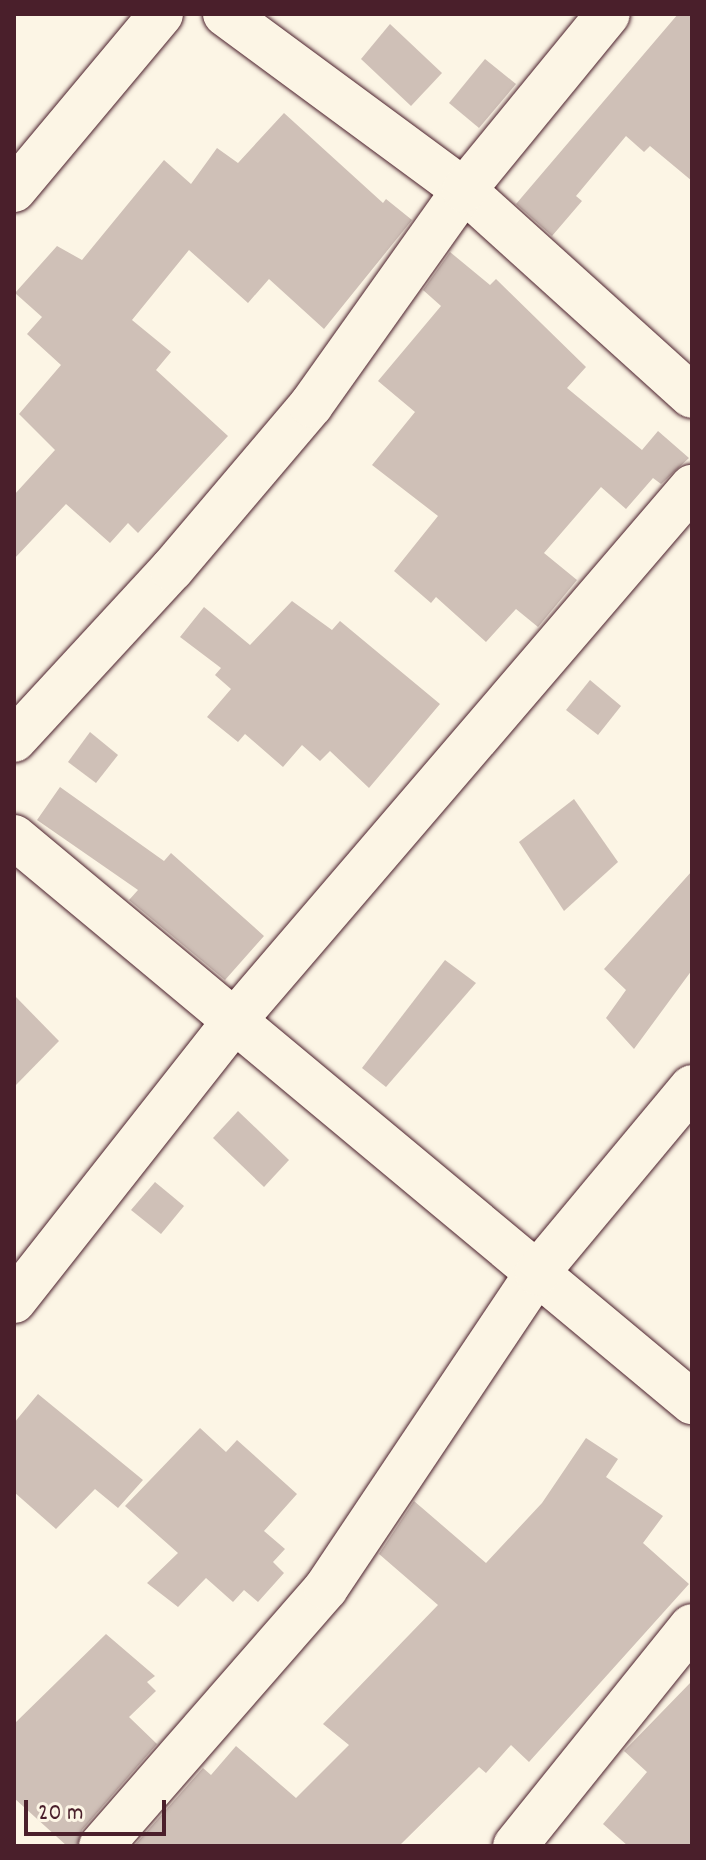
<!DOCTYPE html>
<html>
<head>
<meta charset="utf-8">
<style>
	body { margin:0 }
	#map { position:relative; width:706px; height:1860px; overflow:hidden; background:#fcf5e5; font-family:Dekko,sans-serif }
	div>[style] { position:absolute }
	.building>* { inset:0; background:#cfc0b7 }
	.roads { filter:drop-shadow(0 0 2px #4a1f2b) drop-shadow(0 0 2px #4a1f2b) }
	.minor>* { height:44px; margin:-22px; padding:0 22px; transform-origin:22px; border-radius:22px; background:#fcf5e5 }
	span { translate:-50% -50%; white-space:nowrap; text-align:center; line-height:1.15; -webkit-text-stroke:7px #fcf5e5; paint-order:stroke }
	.frame { position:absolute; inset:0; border:16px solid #4a1f2b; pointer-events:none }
	.scale { position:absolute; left:24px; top:1800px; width:142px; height:36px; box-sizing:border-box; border:4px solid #4a1f2b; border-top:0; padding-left:10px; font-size:24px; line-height:28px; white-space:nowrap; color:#4a1f2b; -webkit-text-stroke:6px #fcf5e5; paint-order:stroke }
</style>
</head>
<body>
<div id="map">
	<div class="building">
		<i style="clip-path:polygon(678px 14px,692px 14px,692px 181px,650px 146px,644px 152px,626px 136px,576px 196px,582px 201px,552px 236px,516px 204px)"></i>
		<i style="clip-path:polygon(390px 24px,442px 73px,411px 106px,361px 59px)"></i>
		<i style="clip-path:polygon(485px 59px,516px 84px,479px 128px,449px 103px)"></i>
		<i style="clip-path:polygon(284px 113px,383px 203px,386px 199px,412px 220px,324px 329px,269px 279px,248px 303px,189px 250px,132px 320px,171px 352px,156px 370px,228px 436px,138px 533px,128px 523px,110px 543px,66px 504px,14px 559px,14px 495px,55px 450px,19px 414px,61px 365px,27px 334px,42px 317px,15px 293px,57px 246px,82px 260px,164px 160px,191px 184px,217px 148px,238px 163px)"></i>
		<i style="clip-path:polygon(450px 252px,490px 285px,496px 279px,586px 367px,567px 388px,642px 450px,658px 431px,689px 458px,661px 484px,653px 478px,626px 509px,601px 487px,544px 553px,577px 580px,538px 627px,516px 609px,486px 642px,436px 597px,431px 603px,394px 571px,438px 516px,372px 465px,415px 412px,378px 381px,441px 306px,423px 290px)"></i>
		<i style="clip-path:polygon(292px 601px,332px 630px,340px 621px,440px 704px,369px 788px,330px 751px,320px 761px,302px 745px,283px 767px,245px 734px,238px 742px,207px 717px,231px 689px,215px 675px,221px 668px,180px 637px,204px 607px,250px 645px)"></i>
		<i style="clip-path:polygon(590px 680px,621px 706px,598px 735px,566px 710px)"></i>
		<i style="clip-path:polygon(90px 732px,118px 755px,96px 783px,68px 762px)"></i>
		<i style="clip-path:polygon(60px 787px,164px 861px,171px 853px,264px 936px,225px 980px,129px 900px,138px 890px,37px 820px)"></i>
		<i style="clip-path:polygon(574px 799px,618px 862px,564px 911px,519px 842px)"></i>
		<i style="clip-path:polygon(692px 871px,692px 970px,634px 1049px,606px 1018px,626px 990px,604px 969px)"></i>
		<i style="clip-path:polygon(445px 960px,476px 983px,386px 1087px,362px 1068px)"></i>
		<i style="clip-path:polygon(14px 995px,59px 1041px,14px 1087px)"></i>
		<i style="clip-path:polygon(238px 1111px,289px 1160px,264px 1187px,213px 1138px)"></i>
		<i style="clip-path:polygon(155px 1182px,184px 1206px,161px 1234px,131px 1210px)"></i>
		<i style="clip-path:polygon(38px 1394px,143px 1480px,118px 1508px,95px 1489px,56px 1529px,14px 1492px,14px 1423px)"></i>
		<i style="clip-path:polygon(200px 1428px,226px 1452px,237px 1440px,297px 1494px,264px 1531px,285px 1549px,273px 1562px,284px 1573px,258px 1602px,244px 1590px,233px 1602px,206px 1578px,178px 1607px,147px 1583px,178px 1553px,125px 1506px)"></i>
		<i style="clip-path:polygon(586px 1438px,618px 1459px,606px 1477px,663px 1516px,643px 1543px,689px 1584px,529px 1762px,511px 1745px,486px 1773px,479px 1767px,399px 1846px,134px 1846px,203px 1768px,211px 1775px,236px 1746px,296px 1798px,349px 1745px,323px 1724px,438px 1605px,379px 1554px,414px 1501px,486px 1563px,542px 1503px)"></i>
		<i style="clip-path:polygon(106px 1634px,155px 1676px,147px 1682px,156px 1691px,129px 1717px,157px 1744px,82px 1830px,77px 1846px,67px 1846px,14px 1798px,14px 1724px)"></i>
		<i style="clip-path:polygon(692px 1681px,692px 1846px,628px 1846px,603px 1824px,647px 1772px,624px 1751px)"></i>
	</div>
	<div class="roads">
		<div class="minor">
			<i style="left:225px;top:14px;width:297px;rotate:36.4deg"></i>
			<i style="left:464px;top:190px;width:307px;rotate:42.1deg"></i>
			<i style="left:14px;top:190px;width:229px;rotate:-50.1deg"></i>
			<i style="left:14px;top:740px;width:233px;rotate:-47.3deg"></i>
			<i style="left:172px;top:569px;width:215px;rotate:-49.7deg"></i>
			<i style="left:311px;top:405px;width:264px;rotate:-54.6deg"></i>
			<i style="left:464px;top:190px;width:227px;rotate:-50.7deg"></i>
			<i style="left:14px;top:837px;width:883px;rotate:39.81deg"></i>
			<i style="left:14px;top:1301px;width:356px;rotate:-51.8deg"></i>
			<i style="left:234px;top:1021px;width:704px;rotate:-49.38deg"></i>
			<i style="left:101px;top:1846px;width:342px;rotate:-48.9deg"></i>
			<i style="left:326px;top:1588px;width:379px;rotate:-56.2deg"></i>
			<i style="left:537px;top:1273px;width:242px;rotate:-50.2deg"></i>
			<i style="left:515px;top:1846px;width:282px;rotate:-51.2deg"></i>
		</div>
	</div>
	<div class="frame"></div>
	<div class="scale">20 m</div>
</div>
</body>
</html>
